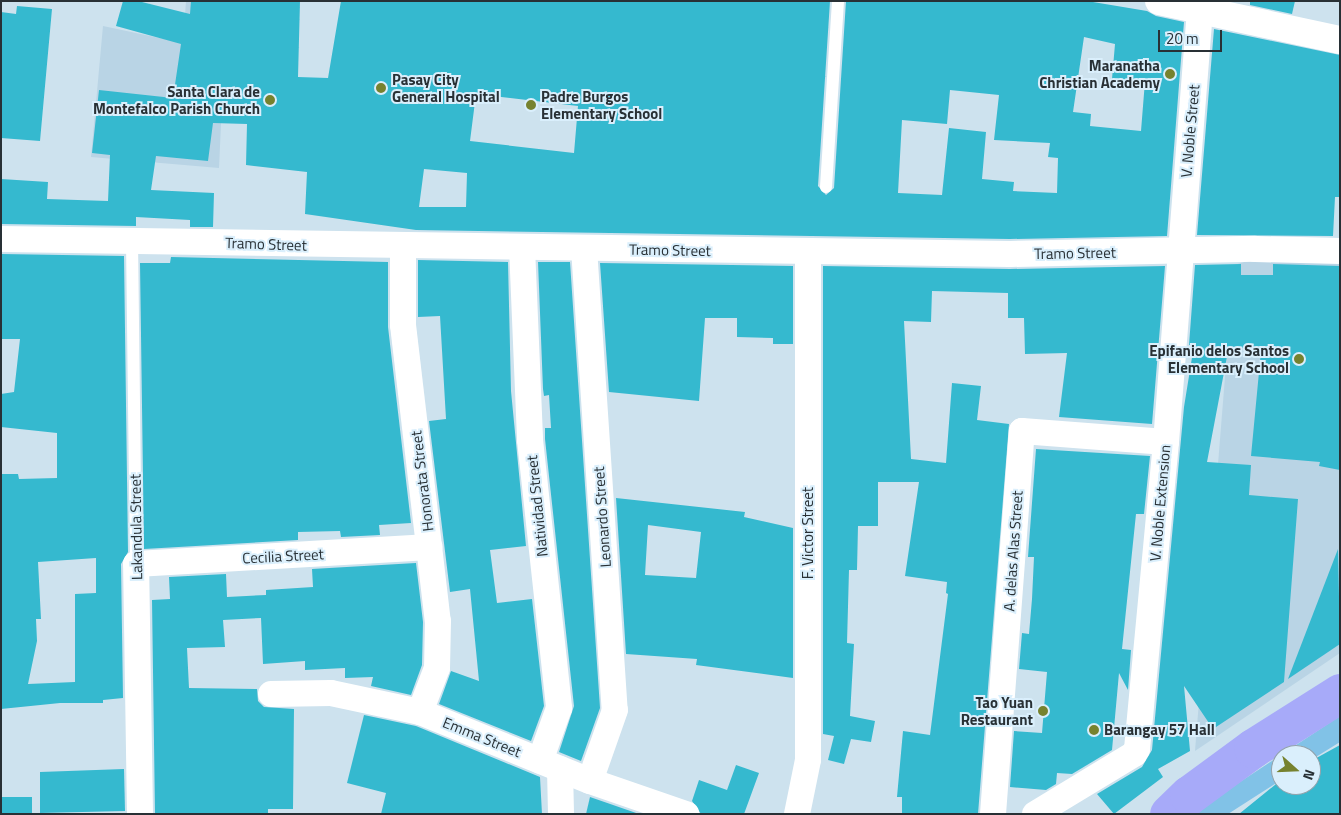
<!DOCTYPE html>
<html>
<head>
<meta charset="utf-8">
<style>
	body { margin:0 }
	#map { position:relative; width:1341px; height:815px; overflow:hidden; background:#cde2ee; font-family:"Titillium Web",sans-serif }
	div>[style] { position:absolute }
	.built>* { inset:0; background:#b9d4e5 }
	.green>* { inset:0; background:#81c2e7 }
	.river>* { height:39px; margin:-19.5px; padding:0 19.5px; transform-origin:19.5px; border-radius:19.5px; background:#a7aaf9 }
	.building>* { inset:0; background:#35b9cf }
	.lane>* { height:12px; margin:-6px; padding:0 6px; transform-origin:6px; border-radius:6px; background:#fff }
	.street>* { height:26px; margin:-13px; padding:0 13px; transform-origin:13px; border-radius:13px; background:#fff }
	.secondary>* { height:28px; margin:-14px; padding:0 14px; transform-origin:14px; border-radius:14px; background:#fff }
	.dots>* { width:14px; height:14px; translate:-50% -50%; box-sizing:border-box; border:2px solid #daeffc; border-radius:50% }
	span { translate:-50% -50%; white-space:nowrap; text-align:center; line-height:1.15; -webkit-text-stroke:4px #daeffc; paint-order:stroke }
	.poi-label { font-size:15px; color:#283035; font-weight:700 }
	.right { translate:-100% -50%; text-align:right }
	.left { translate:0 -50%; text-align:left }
	.street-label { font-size:15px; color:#283035 }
	.frame { position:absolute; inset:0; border:2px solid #283035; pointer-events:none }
	.north { position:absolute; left:1271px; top:745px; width:50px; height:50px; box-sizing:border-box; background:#daeffc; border:1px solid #93a3ac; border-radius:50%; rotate:110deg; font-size:14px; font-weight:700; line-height:20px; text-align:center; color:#283035 }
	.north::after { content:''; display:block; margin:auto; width:18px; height:22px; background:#76822f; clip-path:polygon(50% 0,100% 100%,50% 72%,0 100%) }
	.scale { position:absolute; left:1158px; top:30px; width:64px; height:22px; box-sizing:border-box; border:2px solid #283035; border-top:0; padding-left:6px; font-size:15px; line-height:18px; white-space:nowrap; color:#283035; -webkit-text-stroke:4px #daeffc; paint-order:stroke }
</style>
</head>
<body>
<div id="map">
	<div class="built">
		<i style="clip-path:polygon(186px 1px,232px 1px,224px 59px,219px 168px,91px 157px,103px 26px,183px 43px)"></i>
		<i style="clip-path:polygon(1265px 256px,1340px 258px,1340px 653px,1195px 751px,1234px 265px)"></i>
	</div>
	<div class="green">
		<i style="clip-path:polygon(1340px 716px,1340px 742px,1311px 760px,1311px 755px,1281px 755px,1281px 780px,1228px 814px,1193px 814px,1196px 811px)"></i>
	</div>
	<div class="river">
		<i style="left:1169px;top:814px;width:28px;rotate:-44deg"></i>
		<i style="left:1189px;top:795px;width:79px;rotate:-36.3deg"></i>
		<i style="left:1253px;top:748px;width:103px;rotate:-32.3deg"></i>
	</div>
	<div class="building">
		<i style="clip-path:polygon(evenodd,123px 1px,138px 1px,190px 14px,191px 1px,300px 1px,298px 77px,328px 78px,341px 1px,830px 1px,818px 186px,826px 195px,834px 188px,846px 1px,1087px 1px,1147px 11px,1156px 16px,1184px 22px,1167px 236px,1010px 239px,416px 230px,305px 214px,307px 172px,246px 165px,247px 124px,213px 123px,208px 161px,156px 156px,151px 190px,214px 193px,213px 227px,190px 227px,190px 220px,136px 217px,136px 226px,1px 224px,1px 179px,48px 182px,47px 199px,108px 201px,110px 155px,92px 153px,99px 90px,173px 98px,181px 44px,116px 26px,123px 1px,1084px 37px,1115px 44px,1112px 79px,1145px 81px,1141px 131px,1090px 126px,1091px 114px,1073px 112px,1084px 37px,123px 1px,950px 90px,999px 95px,994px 140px,1050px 143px,1048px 157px,1058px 158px,1057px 193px,1013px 191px,1014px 182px,982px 179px,986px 132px,949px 128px,942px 195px,898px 193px,902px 120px,947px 124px,950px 90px,123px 1px,476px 94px,578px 106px,574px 153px,470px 141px,476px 94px,123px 1px,424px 169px,467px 173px,466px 207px,419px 207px,424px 169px)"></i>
		<i style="clip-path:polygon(1250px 1px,1295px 1px,1292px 14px,1250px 5px)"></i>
		<i style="clip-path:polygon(17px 6px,52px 9px,40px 141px,1px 138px,1px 12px,16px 14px)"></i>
		<i style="clip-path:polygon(1214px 29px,1340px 55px,1340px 197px,1335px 197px,1333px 236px,1197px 235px)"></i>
		<i style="clip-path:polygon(evenodd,1px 254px,124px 256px,128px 552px,121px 564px,123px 698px,103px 700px,103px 703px,60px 703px,1px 709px,1px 474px,18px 474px,19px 479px,57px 478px,57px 433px,1px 427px,1px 394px,14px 392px,20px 339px,1px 339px,1px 254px,96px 558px,96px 593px,75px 594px,75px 682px,28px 684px,37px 641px,36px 619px,41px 619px,38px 562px,96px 558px)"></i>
		<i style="clip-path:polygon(171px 257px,388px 262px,388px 327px,411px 523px,379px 525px,380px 535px,341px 537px,340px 531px,298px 532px,298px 540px,144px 549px,140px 263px,170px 263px)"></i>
		<i style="clip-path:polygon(418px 260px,508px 262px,511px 391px,526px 546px,490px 550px,497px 603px,532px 599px,544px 706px,531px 741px,439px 704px,451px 671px,479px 681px,470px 589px,450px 592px,429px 421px,446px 419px,440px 316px,418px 317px)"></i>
		<i style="clip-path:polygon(538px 262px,570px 262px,600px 708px,581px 761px,559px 752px,574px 706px,545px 439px,545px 428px,551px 428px,549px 395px,544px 396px,543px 389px)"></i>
		<i style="clip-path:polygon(600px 263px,793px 266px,793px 344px,773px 344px,773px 338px,737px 337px,737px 318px,705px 318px,699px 401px,609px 392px)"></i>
		<i style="clip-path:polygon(1241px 264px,1241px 275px,1273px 275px,1273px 264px,1340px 266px,1340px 470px,1319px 466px,1320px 462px,1251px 456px,1261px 351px,1229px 346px,1207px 462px,1251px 465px,1249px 495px,1298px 499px,1284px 682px,1213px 729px,1184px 686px,1190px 751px,1158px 769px,1163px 777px,1114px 814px,1097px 794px,1142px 767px,1152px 750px,1184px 407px,1194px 345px,1189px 345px,1195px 265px)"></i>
		<i style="clip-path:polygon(823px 266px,1010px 269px,1165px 266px,1152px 424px,1059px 417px,1067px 353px,1025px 354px,1024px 318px,1008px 318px,1008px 293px,932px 291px,931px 322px,904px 321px,911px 459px,946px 463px,952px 383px,981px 386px,977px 420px,1009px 424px,978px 814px,902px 814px,902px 797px,897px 797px,903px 731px,930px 735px,948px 594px,946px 593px,947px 582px,905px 576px,919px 482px,878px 482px,878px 526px,858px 526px,857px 570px,849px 570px,847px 643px,854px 644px,850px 716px,875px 721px,871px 742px,851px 739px,844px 764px,828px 760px,834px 736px,823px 734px)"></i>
		<i style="clip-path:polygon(1036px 449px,1150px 456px,1144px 514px,1136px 514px,1122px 649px,1131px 650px,1128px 690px,1119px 673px,1112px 750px,1072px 774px,1057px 773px,1056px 784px,1046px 790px,1010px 787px,1014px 731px,1042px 733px,1047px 672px,1019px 669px,1022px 633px,1029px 634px,1032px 599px,1034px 557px,1028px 557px)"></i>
		<i style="clip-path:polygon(evenodd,616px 498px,745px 512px,744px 517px,793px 528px,793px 678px,696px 665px,697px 659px,626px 654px,616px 498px,648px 525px,701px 532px,696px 578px,645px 575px,648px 525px)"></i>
		<i style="clip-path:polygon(1338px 549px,1340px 644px,1288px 679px)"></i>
		<i style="clip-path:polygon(416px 563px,423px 622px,422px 665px,411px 695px,371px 686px,373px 677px,345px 678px,345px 668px,305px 670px,305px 661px,263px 664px,261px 618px,223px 620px,225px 647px,187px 648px,189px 688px,257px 689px,258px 701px,264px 707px,294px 709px,293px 809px,268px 809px,268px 814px,155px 814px,152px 600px,170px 599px,169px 577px,226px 574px,227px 597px,266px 595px,266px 590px,313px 587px,312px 569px)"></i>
		<i style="clip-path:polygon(364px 715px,416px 726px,540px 777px,542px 814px,381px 814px,386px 793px,347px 783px)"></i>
		<i style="clip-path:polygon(1340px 745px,1340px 814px,1239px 814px,1281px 780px,1281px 785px,1311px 785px,1311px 761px)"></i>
		<i style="clip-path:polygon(736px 765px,759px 773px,744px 814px,701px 814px,692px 801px,699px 780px,727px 790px)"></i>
		<i style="clip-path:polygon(124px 769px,125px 811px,40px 813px,40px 772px)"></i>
		<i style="clip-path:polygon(1px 797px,32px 797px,32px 814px,1px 814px)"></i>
		<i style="clip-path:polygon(590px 797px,639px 814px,586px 814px)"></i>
	</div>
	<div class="lane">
		<i style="left:826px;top:187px;width:186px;rotate:-86.3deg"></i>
		<i style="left:132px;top:240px;width:324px;rotate:89.3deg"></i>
	</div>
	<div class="street">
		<i style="left:1px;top:239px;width:1009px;rotate:0.85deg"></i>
		<i style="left:1010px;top:254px;width:245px;rotate:-1.2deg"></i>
		<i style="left:1255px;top:249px;width:85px;rotate:1.3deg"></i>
		<i style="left:403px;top:247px;width:78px;rotate:90deg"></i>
		<i style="left:403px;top:325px;width:298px;rotate:83.3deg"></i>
		<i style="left:438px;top:621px;width:47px;rotate:91.2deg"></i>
		<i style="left:437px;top:668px;width:47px;rotate:111.1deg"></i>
		<i style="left:522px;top:247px;width:193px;rotate:87.6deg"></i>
		<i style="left:530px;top:440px;width:270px;rotate:83.8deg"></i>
		<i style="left:559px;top:708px;width:56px;rotate:109.7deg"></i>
		<i style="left:584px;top:248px;width:463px;rotate:86.2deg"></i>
		<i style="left:615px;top:710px;width:75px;rotate:109.4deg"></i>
		<i style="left:271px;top:694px;width:60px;rotate:-1deg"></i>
		<i style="left:331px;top:693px;width:91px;rotate:12.1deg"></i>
		<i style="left:420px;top:712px;width:183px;rotate:22.1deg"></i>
		<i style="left:590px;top:781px;width:102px;rotate:19deg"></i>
		<i style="left:560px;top:769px;width:45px;rotate:88.7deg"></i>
		<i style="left:140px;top:814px;width:250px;rotate:-90.9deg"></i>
		<i style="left:136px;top:564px;width:294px;rotate:-3.3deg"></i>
		<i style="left:797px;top:814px;width:55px;rotate:-78.5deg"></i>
		<i style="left:808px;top:760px;width:508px;rotate:-90deg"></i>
		<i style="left:993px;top:814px;width:384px;rotate:-85.7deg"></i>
		<i style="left:1022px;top:431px;width:144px;rotate:4.4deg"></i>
		<i style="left:1035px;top:814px;width:116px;rotate:-31.2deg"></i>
		<i style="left:1134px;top:754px;width:6px;rotate:-59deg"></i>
		<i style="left:1137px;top:749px;width:308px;rotate:-84.6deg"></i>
		<i style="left:1166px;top:442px;width:431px;rotate:-85.5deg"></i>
	</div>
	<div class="secondary">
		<i style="left:1159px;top:1px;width:185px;rotate:12.2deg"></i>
	</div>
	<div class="dots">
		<i style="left:1170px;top:74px;background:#76822f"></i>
		<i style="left:381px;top:88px;background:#76822f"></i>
		<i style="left:270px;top:100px;background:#76822f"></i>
		<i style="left:531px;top:105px;background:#76822f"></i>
		<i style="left:1299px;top:359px;background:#76822f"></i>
		<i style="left:1043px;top:711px;background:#76822f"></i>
		<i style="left:1094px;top:730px;background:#76822f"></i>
	</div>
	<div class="poi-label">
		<span class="right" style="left:1160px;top:74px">Maranatha<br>Christian Academy</span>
		<span class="left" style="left:392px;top:88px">Pasay City<br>General Hospital</span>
		<span class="right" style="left:260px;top:100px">Santa Clara de<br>Montefalco Parish Church</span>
		<span class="left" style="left:541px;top:105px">Padre Burgos<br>Elementary School</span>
		<span class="right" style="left:1289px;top:359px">Epifanio delos Santos<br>Elementary School</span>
		<span class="right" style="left:1033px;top:711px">Tao Yuan<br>Restaurant</span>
		<span class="left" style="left:1104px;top:730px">Barangay 57 Hall</span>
	</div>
	<div class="street-label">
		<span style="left:1190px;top:131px;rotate:-85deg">V. Noble Street</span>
		<span style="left:266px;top:244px;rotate:2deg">Tramo Street</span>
		<span style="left:670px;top:250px;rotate:1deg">Tramo Street</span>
		<span style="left:1075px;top:253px;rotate:-1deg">Tramo Street</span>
		<span style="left:422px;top:481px;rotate:-97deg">Honorata Street</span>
		<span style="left:1160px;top:503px;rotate:-85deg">V. Noble Extension</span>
		<span style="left:537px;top:506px;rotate:-96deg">Natividad Street</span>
		<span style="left:602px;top:517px;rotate:-94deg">Leonardo Street</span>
		<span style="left:136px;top:527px;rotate:-91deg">Lakandula Street</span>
		<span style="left:808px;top:533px;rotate:-90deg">F. Victor Street</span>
		<span style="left:1013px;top:551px;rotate:-86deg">A. delas Alas Street</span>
		<span style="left:283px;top:556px;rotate:-3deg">Cecilia Street</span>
		<span style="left:482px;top:737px;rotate:22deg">Emma Street</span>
	</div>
	<div class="frame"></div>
	<div class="north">N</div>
	<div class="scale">20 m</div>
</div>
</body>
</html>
